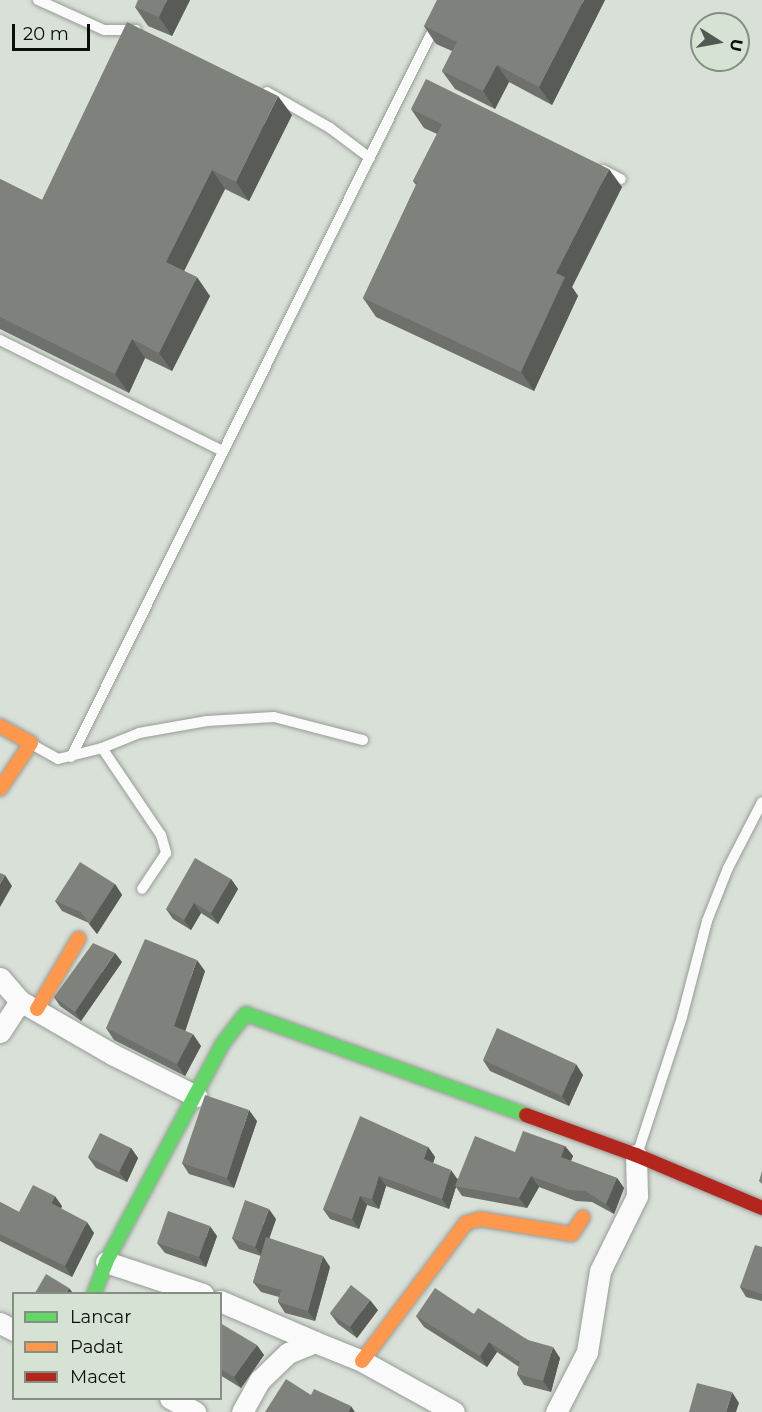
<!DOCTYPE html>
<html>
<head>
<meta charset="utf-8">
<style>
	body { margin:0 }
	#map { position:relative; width:762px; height:1412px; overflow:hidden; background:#d9e0d8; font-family:Montserrat,sans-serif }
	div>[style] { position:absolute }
	.roads { filter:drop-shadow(0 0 2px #979c96) drop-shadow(0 0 2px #979c96) }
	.lane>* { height:10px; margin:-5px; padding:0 5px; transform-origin:5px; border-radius:5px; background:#f9faf9 }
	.street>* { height:21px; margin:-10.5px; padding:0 10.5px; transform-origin:10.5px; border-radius:10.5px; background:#f9faf9 }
	.fast>* { height:14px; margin:-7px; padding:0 7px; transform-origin:7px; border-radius:7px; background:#63d668 }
	.slow>* { height:14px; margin:-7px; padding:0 7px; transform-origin:7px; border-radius:7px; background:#ff974d }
	.jam>* { height:14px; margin:-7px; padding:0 7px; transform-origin:7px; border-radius:7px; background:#b3261e }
	.wall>* { inset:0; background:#6d706b }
	.shaded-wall>* { inset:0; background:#595b57 }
	.building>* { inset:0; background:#7f827c }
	span { translate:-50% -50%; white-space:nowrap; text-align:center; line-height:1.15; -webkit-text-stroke:6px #d6e3d4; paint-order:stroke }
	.legend { position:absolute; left:12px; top:1292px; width:210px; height:108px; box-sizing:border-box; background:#d6e3d4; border:2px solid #848e83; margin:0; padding:8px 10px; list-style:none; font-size:18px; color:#0a0e0a }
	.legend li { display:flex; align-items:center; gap:12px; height:30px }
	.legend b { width:30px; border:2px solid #848e83 }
	.north { position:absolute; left:690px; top:12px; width:60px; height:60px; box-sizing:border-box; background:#d6e3d4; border:2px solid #848e83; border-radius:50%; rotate:101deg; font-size:16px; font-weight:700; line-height:24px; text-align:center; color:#0a0e0a }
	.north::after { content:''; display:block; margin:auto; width:21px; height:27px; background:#525852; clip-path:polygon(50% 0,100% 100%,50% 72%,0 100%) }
	.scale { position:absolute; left:12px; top:24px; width:78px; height:27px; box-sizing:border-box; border:3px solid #0a0e0a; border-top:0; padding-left:8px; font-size:18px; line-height:21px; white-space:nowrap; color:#0a0e0a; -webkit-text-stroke:4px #d6e3d4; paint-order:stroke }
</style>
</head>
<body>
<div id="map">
	<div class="roads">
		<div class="lane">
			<i style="left:38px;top:0;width:72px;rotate:24.4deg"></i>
			<i style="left:104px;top:30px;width:32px"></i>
			<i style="left:267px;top:92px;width:73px;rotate:29.7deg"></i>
			<i style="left:330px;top:128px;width:50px;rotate:36.9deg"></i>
			<i style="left:603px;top:170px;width:20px;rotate:27deg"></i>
			<i style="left:0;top:340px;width:247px;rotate:26.5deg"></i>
			<i style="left:33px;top:745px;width:29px;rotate:29deg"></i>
			<i style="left:58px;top:759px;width:45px;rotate:-14deg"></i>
			<i style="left:102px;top:748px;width:40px;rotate:-22deg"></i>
			<i style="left:139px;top:733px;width:69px;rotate:-10deg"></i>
			<i style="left:207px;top:721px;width:67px;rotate:-3.4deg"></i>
			<i style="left:274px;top:717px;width:92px;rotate:14.5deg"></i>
			<i style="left:102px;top:748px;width:105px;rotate:55.9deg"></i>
			<i style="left:161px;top:835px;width:19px;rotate:74deg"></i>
			<i style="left:166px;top:853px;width:43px;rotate:123.7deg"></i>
			<i style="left:71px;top:757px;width:846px;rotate:-63.53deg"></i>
			<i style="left:638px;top:1152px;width:142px;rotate:-71.9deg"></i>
			<i style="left:682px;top:1017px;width:99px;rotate:-75.4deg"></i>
			<i style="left:707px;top:921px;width:57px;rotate:-68.4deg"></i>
			<i style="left:728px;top:868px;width:74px;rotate:-62.7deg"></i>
		</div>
		<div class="street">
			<i style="left:0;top:978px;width:30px;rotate:49deg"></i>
			<i style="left:0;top:1032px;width:37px;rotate:-57deg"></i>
			<i style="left:20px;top:1001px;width:108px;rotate:29.9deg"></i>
			<i style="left:114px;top:1055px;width:92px;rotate:26.6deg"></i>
			<i style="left:106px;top:1262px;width:102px;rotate:18.3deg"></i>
			<i style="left:220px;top:1301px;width:103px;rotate:23.3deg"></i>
			<i style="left:0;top:1323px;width:16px;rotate:27deg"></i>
			<i style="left:170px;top:1398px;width:29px;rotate:29deg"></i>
			<i style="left:242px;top:1412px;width:37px;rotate:-61deg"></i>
			<i style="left:260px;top:1380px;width:39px;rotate:-44deg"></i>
			<i style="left:288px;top:1353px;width:29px;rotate:-22deg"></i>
			<i style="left:315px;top:1342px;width:51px;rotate:22deg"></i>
			<i style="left:362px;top:1361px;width:105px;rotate:29deg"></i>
			<i style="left:556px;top:1412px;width:68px;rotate:-62.7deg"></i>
			<i style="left:587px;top:1352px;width:82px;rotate:-80.9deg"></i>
			<i style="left:600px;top:1271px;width:84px;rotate:-63.7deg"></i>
			<i style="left:637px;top:1196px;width:41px;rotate:-91.4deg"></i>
		</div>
		<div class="fast">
			<i style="left:94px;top:1294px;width:34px;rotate:-69deg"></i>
			<i style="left:106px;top:1262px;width:248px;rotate:-61.9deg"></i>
			<i style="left:223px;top:1043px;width:37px;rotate:-52deg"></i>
			<i style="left:246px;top:1014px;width:298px;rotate:19.8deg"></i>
		</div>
		<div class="slow">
			<i style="left:0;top:726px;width:35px;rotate:29deg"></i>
			<i style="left:31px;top:743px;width:55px;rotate:124deg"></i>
			<i style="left:37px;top:1009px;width:82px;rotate:-59.4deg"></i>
			<i style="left:362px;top:1361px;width:173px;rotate:-53deg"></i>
			<i style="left:466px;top:1223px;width:15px;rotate:-16deg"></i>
			<i style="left:480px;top:1219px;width:93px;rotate:9.3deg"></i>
			<i style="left:572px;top:1234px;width:20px;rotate:-57deg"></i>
		</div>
		<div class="jam">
			<i style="left:526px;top:1115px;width:117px;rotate:20deg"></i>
			<i style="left:636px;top:1155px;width:137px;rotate:22.8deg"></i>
		</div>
	</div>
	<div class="wall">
		<i style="clip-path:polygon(190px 0,172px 36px,148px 26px,135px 7px)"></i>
		<i style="clip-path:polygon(605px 0,552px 105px,509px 82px,495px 109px,455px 89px,442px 71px,452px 51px,436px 44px,424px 26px)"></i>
		<i style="clip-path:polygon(411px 109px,622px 187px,572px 287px,578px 296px,534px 391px,376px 317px,363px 298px,416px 185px,413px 181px,437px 134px,424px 128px)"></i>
		<i style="clip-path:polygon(292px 115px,249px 201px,225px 189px,184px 271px,210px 296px,172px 371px,145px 358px,129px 393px,0 329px,0 179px,42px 200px)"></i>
		<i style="clip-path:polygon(231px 879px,238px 889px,218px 924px,201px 913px,191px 930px,173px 919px,166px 909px)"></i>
		<i style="clip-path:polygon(115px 884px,122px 895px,97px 934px,89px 923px,62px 911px,55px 901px)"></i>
		<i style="clip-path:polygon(122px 962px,81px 1021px,60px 1006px,54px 997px)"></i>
		<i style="clip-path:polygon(205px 971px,185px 1031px,201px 1046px,185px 1076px,114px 1040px,106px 1028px)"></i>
		<i style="clip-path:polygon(483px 1060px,583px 1075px,569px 1106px,490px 1071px)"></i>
		<i style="clip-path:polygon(257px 1121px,234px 1188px,189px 1174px,182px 1163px)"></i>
		<i style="clip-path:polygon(565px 1146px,573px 1156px,571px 1161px,617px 1178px,624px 1188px,614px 1214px,592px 1202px,576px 1201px,539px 1187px,527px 1208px,462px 1196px,456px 1187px,449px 1209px,386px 1186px,379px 1209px,367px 1205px,359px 1229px,330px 1219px,323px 1209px,428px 1147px,435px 1157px,433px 1163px,457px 1179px,515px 1152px)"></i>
		<i style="clip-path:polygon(131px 1148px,138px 1158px,127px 1182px,96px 1168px,88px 1157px)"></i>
		<i style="clip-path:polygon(0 1202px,19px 1212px,62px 1206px,61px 1209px,94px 1233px,72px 1277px,0 1241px)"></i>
		<i style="clip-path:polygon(276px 1219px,269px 1238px,330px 1267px,315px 1321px,285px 1313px,278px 1302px,279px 1297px,261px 1292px,253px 1282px,261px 1256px,239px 1249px,232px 1238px)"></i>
		<i style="clip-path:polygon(217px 1236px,206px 1267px,165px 1253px,157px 1243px)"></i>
		<i style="clip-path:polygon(762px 1247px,762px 1301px,746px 1297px,740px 1287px)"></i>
		<i style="clip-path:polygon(378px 1310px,357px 1338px,338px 1324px,330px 1313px)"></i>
		<i style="clip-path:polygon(474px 1314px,528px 1340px,560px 1358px,551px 1392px,524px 1385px,517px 1374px,519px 1367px,497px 1352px,487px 1367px,424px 1327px,416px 1316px)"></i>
		<i style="clip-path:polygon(220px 1323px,264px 1355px,241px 1388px,220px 1375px)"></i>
	</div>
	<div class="shaded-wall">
		<i style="clip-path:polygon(167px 0,190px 0,172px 36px,159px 17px)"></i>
		<i style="clip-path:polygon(584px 0,605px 0,552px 105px,539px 87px)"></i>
		<i style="clip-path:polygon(497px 65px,509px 82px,495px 109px,483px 91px)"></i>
		<i style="clip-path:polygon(278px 96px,292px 115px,249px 201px,236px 182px)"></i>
		<i style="clip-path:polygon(609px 169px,622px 187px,572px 287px,578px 296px,534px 391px,521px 372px,556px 273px)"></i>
		<i style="clip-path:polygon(212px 170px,225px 189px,179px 281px,166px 262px)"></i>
		<i style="clip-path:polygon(197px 277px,210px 296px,172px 371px,159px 353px)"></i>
		<i style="clip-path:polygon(132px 339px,145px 358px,129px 393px,115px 374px)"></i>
		<i style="clip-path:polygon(5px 875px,12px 886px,0 907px,0 884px)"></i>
		<i style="clip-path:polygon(231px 879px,238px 889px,218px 924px,211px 913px)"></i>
		<i style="clip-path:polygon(115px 884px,122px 895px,97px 934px,89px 924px)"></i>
		<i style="clip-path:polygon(194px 903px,201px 913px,191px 930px,184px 920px)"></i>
		<i style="clip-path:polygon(115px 953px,122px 962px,81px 1021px,75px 1012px)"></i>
		<i style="clip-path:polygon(197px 960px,205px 971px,183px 1038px,174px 1026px)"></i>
		<i style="clip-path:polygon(193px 1034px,201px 1046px,185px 1076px,177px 1064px)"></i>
		<i style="clip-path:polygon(576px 1064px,583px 1075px,569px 1106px,562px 1096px)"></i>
		<i style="clip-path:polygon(249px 1110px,257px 1121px,234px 1188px,227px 1178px)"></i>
		<i style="clip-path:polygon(565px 1146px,573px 1156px,568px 1168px,561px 1157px)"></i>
		<i style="clip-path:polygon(428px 1147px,435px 1157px,431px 1169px,424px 1159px)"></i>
		<i style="clip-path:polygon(131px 1148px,138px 1158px,127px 1182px,119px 1172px)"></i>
		<i style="clip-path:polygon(451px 1170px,458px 1180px,449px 1209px,442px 1199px)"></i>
		<i style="clip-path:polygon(379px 1176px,386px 1186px,379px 1209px,372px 1199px)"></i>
		<i style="clip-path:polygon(531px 1176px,539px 1187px,527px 1208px,519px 1198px)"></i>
		<i style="clip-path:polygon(617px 1178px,624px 1188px,614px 1214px,606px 1204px)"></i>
		<i style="clip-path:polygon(55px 1196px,62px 1206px,58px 1214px,51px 1203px)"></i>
		<i style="clip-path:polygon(360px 1196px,367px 1205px,359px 1229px,352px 1219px)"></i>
		<i style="clip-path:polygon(269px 1209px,276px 1219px,263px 1257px,255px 1247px)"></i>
		<i style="clip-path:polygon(87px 1222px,94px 1233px,72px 1277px,65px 1266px)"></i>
		<i style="clip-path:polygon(210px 1226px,217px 1236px,206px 1267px,199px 1257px)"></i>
		<i style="clip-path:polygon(323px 1256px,330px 1267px,315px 1321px,308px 1311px)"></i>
		<i style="clip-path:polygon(69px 1288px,73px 1293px,66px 1293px)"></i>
		<i style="clip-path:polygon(370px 1300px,378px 1310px,357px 1338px,350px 1327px)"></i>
		<i style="clip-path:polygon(489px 1342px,497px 1352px,487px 1367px,480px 1356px)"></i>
		<i style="clip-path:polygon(257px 1345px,264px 1355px,241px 1388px,234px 1377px)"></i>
		<i style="clip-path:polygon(553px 1347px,560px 1358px,551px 1392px,543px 1381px)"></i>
		<i style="clip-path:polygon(732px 1392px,739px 1403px,736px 1412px,726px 1412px)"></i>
		<i style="clip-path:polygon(351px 1406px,355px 1412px,348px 1412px)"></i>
	</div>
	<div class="building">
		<i style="clip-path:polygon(138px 0,167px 0,159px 17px,135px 7px)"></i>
		<i style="clip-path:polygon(437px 0,584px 0,539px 87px,497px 65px,483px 91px,442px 71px,457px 42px,424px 26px)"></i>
		<i style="clip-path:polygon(127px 22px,278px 96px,236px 182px,212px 170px,166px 262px,197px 277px,159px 353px,132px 339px,115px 374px,0 317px,0 179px,42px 200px)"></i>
		<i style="clip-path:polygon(426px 79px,609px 169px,556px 273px,565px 277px,521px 372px,363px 298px,417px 183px,413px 181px,442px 124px,411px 109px)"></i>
		<i style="clip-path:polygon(195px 858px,231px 879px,211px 913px,194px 903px,184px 920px,166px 909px)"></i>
		<i style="clip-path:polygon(80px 862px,115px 884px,89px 924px,81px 912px,55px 901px)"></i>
		<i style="clip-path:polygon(0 873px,5px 875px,0 884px)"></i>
		<i style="clip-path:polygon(145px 939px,197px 960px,174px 1026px,193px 1034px,177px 1064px,106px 1028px)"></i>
		<i style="clip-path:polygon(93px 943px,115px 953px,75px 1012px,54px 997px)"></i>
		<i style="clip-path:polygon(497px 1028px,576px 1064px,562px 1096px,483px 1060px)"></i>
		<i style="clip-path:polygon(205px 1095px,249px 1110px,227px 1178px,182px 1163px)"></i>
		<i style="clip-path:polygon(360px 1116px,428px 1147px,424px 1159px,451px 1170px,442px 1199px,379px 1176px,372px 1199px,360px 1196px,352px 1219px,323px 1209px)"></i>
		<i style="clip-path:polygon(523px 1131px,565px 1146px,561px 1157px,617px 1178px,606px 1204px,585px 1191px,569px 1190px,531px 1176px,519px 1198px,455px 1186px,475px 1136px,515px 1152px)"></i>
		<i style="clip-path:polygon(100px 1133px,131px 1148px,119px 1172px,88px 1157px)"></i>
		<i style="clip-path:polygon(762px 1171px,762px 1184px,759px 1181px)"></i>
		<i style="clip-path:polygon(33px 1185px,55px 1196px,51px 1203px,87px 1222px,65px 1266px,0 1234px,0 1202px,19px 1212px)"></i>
		<i style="clip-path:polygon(245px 1200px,269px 1209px,255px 1247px,232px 1238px)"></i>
		<i style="clip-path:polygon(168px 1211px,210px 1226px,199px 1257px,157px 1243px)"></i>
		<i style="clip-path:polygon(266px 1237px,323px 1256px,308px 1311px,278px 1302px,281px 1290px,253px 1282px)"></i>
		<i style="clip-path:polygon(755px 1245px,762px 1247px,762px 1294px,740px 1287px)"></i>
		<i style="clip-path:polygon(46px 1274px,69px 1288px,66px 1293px,35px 1293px)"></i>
		<i style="clip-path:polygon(351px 1285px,370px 1300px,350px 1327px,330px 1313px)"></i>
		<i style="clip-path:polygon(435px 1288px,474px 1314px,478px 1308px,528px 1340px,553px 1347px,543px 1381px,517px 1374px,520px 1362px,489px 1342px,480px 1356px,416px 1316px)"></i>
		<i style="clip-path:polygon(220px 1323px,257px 1345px,234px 1377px,220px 1369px)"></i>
		<i style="clip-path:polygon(286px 1379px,311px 1395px,314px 1389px,351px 1406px,348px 1412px,265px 1412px)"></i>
		<i style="clip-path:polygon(697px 1383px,732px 1392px,726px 1412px,689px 1412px)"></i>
	</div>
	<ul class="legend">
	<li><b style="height:8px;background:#63d668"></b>Lancar</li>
	<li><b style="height:8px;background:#ff974d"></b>Padat</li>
	<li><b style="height:8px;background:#b3261e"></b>Macet</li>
	</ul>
	<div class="north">U</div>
	<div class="scale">20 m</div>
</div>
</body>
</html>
